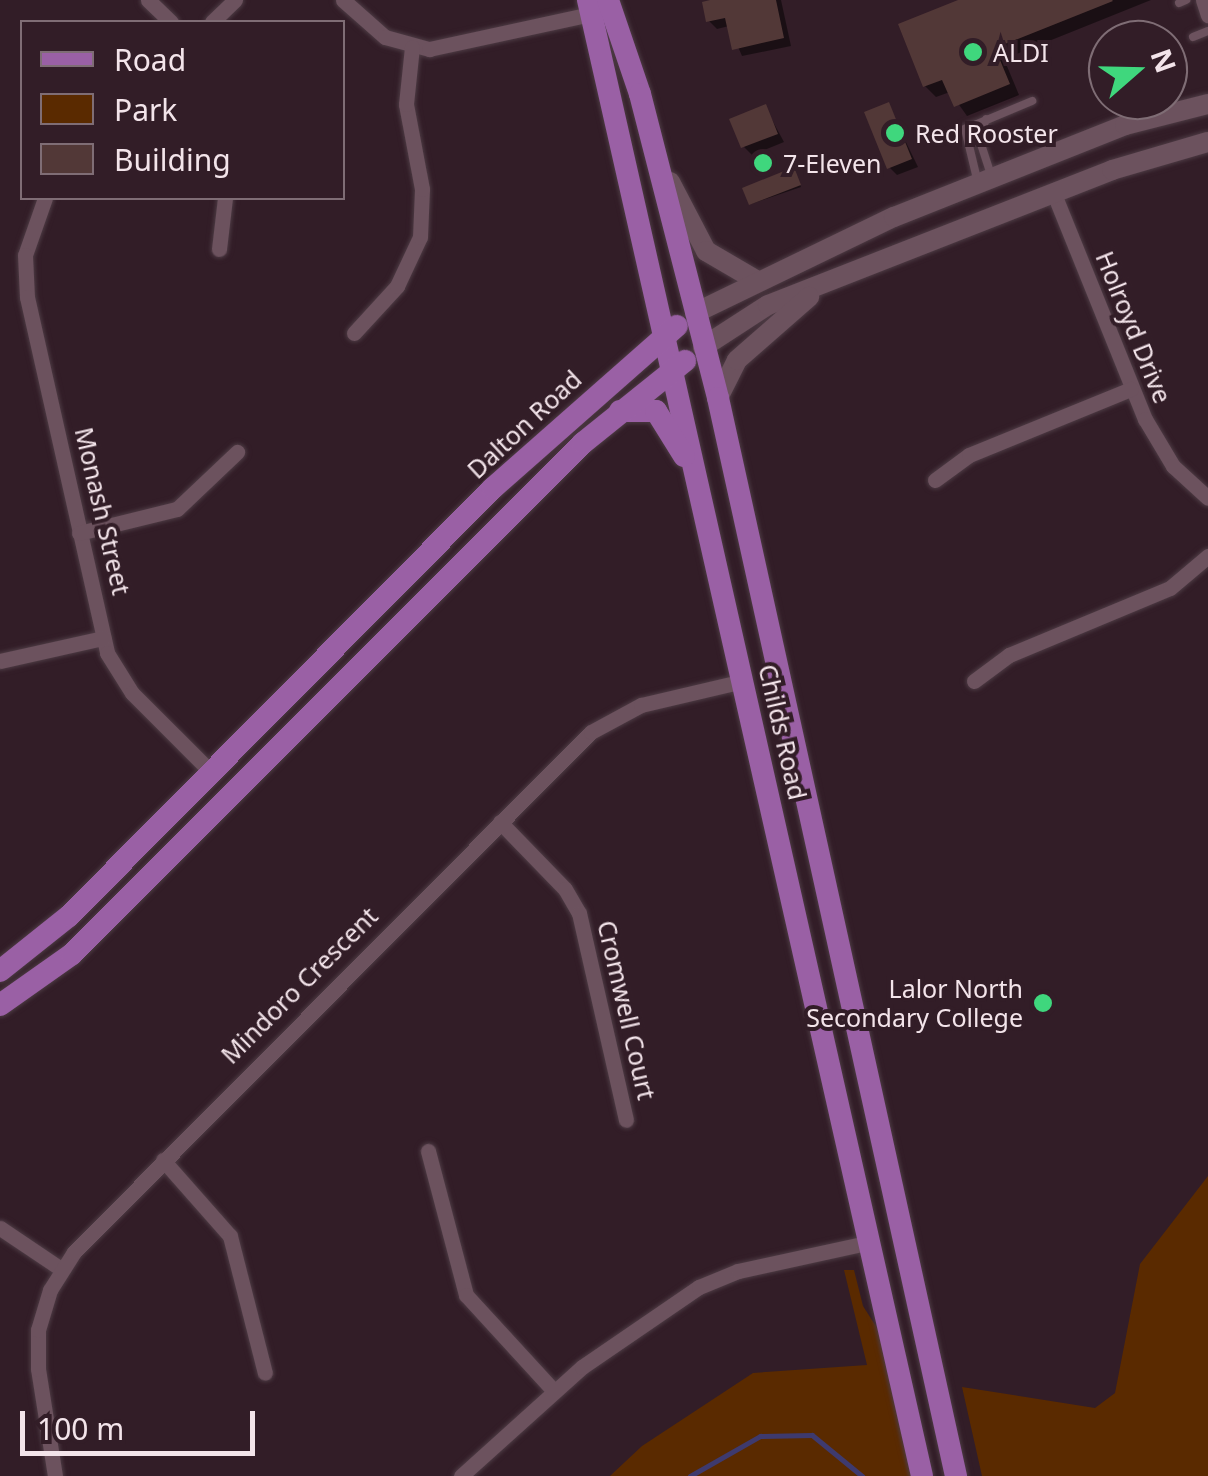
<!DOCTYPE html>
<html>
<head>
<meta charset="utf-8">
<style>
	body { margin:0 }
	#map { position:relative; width:1208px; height:1476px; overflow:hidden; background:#321d27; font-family:"Noto Sans",sans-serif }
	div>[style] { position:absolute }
	.green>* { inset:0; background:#5a2a00 }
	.shadow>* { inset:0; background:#0007 }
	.stream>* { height:5px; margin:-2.5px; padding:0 2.5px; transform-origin:2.5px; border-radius:2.5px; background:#3e3a6e }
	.building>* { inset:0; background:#523837 }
	.roads { filter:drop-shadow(0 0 2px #4d3b44) drop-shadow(0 0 2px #4d3b44) }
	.lane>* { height:8px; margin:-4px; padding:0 4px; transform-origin:4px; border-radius:4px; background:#6c525e }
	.street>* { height:15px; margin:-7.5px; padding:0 7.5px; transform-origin:7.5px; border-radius:7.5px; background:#6c525e }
	.secondary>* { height:20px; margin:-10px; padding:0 10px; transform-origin:10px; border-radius:10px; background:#6c525e }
	.primary>* { height:22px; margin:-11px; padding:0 11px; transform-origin:11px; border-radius:11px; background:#9a60a5 }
	.dots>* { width:28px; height:28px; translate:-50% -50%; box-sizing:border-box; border:5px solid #321d27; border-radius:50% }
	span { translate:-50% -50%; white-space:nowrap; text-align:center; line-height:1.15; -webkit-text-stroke:8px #321d27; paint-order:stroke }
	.poi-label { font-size:25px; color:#f3e4ea }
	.left { translate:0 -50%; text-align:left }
	.right { translate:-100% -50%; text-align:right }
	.street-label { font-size:25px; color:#f3e4ea }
	.legend { position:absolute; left:20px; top:20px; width:325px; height:180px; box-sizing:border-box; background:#321d27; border:2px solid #7f6d75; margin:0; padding:12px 18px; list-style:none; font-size:30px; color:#f3e4ea }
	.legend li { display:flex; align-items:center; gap:20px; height:50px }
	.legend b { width:50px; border:2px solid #7f6d75 }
	.north { position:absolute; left:1088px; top:20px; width:100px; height:100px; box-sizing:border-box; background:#321d27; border:2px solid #7f6d75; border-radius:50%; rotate:70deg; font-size:28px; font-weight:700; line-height:40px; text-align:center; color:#f3e4ea }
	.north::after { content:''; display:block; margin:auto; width:35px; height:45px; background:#3fd77d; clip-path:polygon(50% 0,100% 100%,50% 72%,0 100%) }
	.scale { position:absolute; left:20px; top:1411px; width:235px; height:45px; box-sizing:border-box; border:5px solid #f3e4ea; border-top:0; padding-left:12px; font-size:30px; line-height:35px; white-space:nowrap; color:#f3e4ea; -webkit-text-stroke:8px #321d27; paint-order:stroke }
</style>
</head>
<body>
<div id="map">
	<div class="green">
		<i style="clip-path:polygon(1208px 1176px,1208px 1476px,982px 1476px,962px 1387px,1095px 1408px,1115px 1393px,1140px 1264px)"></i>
		<i style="clip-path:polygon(844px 1270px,854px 1270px,863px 1306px,879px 1331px,915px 1476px,610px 1476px,642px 1446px,753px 1373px,867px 1365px)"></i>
	</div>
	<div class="shadow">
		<i style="clip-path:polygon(722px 0,781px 0,791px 46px,742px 56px,729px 26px,717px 29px,709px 21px)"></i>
		<i style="clip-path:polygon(972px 0,1151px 0,1004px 59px,1019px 95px,967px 116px,950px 92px,936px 97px,925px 86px)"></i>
		<i style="clip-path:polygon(888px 105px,918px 167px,897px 175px,889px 167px)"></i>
		<i style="clip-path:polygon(765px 107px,784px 142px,752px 155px,744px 147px)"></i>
		<i style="clip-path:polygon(795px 172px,801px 187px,751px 204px)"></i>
	</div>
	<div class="stream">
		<i style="left:690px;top:1476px;width:81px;rotate:-29.7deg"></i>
		<i style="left:760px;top:1436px;width:52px;rotate:-1.1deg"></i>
		<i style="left:812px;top:1435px;width:65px;rotate:39.4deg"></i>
	</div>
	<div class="building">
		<i style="clip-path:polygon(710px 0,776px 0,784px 38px,732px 50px,725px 18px,706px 22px,702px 2px)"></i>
		<i style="clip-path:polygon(958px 0,1112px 0,1113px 1px,995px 48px,1010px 84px,954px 107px,942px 80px,923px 87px,898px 24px)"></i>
		<i style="clip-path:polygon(889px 102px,912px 159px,887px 169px,864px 112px)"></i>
		<i style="clip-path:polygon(766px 104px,778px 134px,741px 148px,729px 119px)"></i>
		<i style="clip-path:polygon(794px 167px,801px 185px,749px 205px,742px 188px)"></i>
	</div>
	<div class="roads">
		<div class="lane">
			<i style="left:1179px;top:3px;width:8px;rotate:-23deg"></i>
			<i style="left:1193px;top:37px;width:16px;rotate:-22deg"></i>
			<i style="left:986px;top:119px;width:20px;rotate:110deg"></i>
			<i style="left:979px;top:138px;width:40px;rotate:72deg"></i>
			<i style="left:978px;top:183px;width:56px;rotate:-103.5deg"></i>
			<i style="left:965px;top:129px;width:73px;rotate:-22.7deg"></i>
		</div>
		<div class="street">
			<i style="left:148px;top:0;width:32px;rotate:44deg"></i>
			<i style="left:343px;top:0;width:56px;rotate:41.4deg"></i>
			<i style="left:385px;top:37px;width:46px;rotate:15.3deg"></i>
			<i style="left:429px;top:49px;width:166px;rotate:-12.2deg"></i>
			<i style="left:1203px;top:0;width:16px;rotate:72deg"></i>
			<i style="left:212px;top:22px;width:32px;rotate:-44deg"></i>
			<i style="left:1054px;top:194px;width:243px;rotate:68deg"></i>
			<i style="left:1145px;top:419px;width:55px;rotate:59.2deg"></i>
			<i style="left:1173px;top:466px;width:47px;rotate:42.4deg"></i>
			<i style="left:45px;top:198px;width:60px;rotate:109.3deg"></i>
			<i style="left:25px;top:255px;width:42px;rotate:87.3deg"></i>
			<i style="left:27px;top:297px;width:365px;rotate:77.3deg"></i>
			<i style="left:107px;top:653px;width:47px;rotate:58deg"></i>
			<i style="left:132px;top:693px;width:113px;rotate:45deg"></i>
			<i style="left:219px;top:249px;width:51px;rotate:-83.3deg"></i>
			<i style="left:354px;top:333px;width:64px;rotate:-47.5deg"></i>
			<i style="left:397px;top:286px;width:54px;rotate:-64.9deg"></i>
			<i style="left:420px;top:237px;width:48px;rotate:-87.6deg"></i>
			<i style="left:422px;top:189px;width:86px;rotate:-100.7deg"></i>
			<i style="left:406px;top:104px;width:57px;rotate:-84deg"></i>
			<i style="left:935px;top:480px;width:42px;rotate:-36.3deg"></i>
			<i style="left:969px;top:455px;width:175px;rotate:-22.2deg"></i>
			<i style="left:79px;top:533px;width:101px;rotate:-13.8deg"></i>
			<i style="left:177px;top:509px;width:83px;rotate:-43.5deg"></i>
			<i style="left:0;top:661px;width:106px;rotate:-12.6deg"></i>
			<i style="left:974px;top:681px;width:44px;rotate:-36.6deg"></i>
			<i style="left:1009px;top:655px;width:174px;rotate:-22.6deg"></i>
			<i style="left:1170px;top:588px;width:50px;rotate:-40.1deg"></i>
			<i style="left:500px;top:822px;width:93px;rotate:45.9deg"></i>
			<i style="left:565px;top:889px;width:28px;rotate:60deg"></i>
			<i style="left:579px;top:913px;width:212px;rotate:77.2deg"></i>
			<i style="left:428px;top:1151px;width:149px;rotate:75.2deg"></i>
			<i style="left:466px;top:1295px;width:130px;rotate:47.5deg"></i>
			<i style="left:163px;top:1160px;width:101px;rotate:48.6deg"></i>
			<i style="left:230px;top:1236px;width:141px;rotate:75.7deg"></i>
			<i style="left:0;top:1228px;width:73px;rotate:33.9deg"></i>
			<i style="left:55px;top:1476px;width:108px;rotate:-99deg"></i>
			<i style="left:38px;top:1369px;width:39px;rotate:-90deg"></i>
			<i style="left:38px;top:1330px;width:42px;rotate:-73.3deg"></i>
			<i style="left:50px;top:1290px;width:45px;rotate:-57.7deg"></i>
			<i style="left:74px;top:1252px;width:733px;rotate:-45.17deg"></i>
			<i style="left:591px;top:732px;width:57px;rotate:-28.4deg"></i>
			<i style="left:641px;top:705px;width:105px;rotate:-13.2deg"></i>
			<i style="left:461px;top:1476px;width:163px;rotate:-42deg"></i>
			<i style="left:582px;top:1367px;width:142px;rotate:-34.4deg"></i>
			<i style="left:699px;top:1287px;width:42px;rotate:-22.3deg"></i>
			<i style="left:738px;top:1271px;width:131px;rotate:-12.3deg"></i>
		</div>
		<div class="secondary">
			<i style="left:670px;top:182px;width:78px;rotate:62.4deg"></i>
			<i style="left:706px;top:251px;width:56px;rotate:30.3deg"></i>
			<i style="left:695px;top:313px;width:221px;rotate:-25.8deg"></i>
			<i style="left:894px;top:217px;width:249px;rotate:-21.7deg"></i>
			<i style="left:1125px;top:125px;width:86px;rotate:-14.2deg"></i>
			<i style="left:703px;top:347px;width:77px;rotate:-32.9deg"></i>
			<i style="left:768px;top:305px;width:370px;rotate:-21.4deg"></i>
			<i style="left:1112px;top:170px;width:100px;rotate:-16.3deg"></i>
			<i style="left:718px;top:398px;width:42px;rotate:-63.4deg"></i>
			<i style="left:737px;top:360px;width:96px;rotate:-41.2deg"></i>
		</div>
		<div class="primary">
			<i style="left:588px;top:0;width:1513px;rotate:77.25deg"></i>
			<i style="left:608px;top:0;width:99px;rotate:71.2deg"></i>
			<i style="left:640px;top:94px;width:314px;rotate:75.6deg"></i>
			<i style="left:718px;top:398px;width:1104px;rotate:77.55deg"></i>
			<i style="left:620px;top:411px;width:36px"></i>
			<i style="left:656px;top:411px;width:53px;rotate:58.1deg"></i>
			<i style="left:0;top:971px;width:88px;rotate:-38.6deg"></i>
			<i style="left:69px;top:916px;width:602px;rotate:-45.27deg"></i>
			<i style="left:493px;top:488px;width:245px;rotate:-41.4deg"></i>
			<i style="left:0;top:1005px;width:88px;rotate:-35.3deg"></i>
			<i style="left:72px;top:954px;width:723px;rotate:-45deg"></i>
			<i style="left:583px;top:443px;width:131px;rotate:-38.8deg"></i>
		</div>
	</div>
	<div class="dots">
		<i style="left:973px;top:52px;background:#3fd77d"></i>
		<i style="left:895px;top:133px;background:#3fd77d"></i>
		<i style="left:763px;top:163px;background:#3fd77d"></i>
		<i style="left:1043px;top:1003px;background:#3fd77d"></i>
	</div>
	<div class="poi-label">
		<span class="left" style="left:993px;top:52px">ALDI</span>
		<span class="left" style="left:915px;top:133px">Red Rooster</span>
		<span class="left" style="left:783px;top:163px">7-Eleven</span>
		<span class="right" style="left:1023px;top:1003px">Lalor North<br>Secondary College</span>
	</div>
	<div class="street-label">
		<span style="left:1134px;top:327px;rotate:68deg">Holroyd Drive</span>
		<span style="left:524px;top:424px;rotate:-43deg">Dalton Road</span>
		<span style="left:103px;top:511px;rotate:77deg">Monash Street</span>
		<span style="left:783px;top:732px;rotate:77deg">Childs Road</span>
		<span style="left:299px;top:985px;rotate:-45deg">Mindoro Crescent</span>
		<span style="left:627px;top:1010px;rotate:77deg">Cromwell Court</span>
	</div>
	<ul class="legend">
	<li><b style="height:12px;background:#9a60a5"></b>Road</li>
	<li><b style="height:28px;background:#5a2a00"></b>Park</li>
	<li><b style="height:28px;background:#523837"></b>Building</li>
	</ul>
	<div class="north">N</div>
	<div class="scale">100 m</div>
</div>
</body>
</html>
